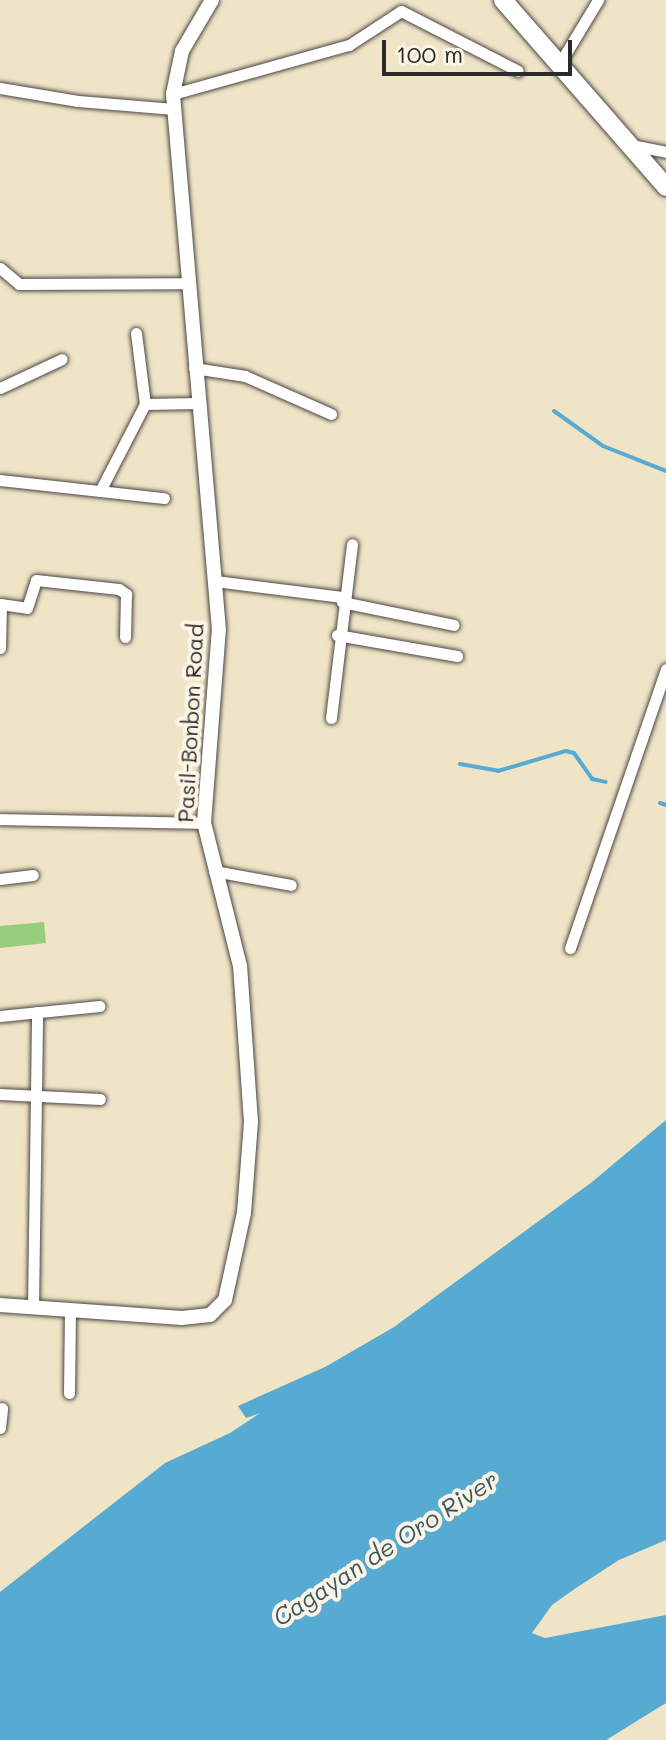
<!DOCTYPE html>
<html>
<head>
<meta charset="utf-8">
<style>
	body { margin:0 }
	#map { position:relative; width:666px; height:1740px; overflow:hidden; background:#f0e4c7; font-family:Mali,sans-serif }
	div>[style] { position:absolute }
	.green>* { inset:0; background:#98cd7e }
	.water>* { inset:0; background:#57aad2 }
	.stream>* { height:4px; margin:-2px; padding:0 2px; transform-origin:2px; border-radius:2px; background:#57aad2 }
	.roads { filter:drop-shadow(0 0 2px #494742) drop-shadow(0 0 2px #494742) }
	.minor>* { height:11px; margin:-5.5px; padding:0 5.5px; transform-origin:5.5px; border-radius:5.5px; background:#fff }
	.tertiary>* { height:14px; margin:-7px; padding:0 7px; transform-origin:7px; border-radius:7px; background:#fff }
	.primary>* { height:18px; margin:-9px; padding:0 9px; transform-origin:9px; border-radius:9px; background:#fff }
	span { translate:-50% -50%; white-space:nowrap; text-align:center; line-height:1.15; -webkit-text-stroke:8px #fcf5e5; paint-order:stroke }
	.street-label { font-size:22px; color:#2b2b2b }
	.water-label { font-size:24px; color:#3a5765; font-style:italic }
	.scale { position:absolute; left:382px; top:40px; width:190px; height:36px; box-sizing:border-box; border:4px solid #2b2b2b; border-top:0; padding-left:10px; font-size:24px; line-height:28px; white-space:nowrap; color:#2b2b2b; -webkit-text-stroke:6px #fcf5e5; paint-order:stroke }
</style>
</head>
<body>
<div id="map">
	<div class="green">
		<i style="clip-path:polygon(44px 922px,46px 943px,0 948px,0 926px)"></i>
	</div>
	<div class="water">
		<i style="clip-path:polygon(666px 1120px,666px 1540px,619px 1560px,576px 1588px,552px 1605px,532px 1633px,545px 1638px,666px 1615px,666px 1703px,606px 1740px,0 1740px,0 1592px,165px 1463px,230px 1433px,260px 1413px,246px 1418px,238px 1406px,325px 1367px,394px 1327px,592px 1182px)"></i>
	</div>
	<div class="stream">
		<i style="left:554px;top:411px;width:60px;rotate:35.5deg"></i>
		<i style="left:603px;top:446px;width:68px;rotate:21.6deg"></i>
		<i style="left:460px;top:764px;width:39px;rotate:10deg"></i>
		<i style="left:498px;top:771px;width:71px;rotate:-16.4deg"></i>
		<i style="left:566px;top:751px;width:8px;rotate:14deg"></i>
		<i style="left:574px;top:753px;width:32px;rotate:55deg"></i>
		<i style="left:592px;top:779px;width:14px;rotate:12deg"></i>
		<i style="left:660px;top:803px;width:6px;rotate:18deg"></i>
	</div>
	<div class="roads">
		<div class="minor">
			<i style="left:560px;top:63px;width:74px;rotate:-58.9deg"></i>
			<i style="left:0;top:88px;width:79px;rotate:9.5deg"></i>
			<i style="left:78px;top:101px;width:96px;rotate:4.8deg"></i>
			<i style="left:173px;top:94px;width:183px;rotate:-15.6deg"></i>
			<i style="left:349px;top:45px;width:62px;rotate:-33.2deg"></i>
			<i style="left:401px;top:11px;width:131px;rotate:27.1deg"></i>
			<i style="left:631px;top:145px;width:36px;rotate:11deg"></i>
			<i style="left:0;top:268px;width:25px;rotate:40deg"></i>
			<i style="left:19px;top:284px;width:167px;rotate:-0.3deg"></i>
			<i style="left:136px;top:333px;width:72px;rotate:82.8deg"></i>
			<i style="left:194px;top:368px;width:52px;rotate:8.9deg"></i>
			<i style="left:245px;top:376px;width:94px;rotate:23.8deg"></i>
			<i style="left:0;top:388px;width:68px;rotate:-25.1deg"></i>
			<i style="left:0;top:480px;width:165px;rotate:6.3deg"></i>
			<i style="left:100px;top:491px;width:98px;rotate:-62.7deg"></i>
			<i style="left:145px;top:404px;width:53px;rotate:-1.1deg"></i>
			<i style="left:215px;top:581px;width:128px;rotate:7.2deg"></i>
			<i style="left:342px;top:602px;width:114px;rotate:11.6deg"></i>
			<i style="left:0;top:604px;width:27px;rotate:8deg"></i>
			<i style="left:27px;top:608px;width:29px;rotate:-72deg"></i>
			<i style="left:36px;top:580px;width:83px;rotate:6.2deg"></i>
			<i style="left:119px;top:589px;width:9px;rotate:36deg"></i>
			<i style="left:126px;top:594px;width:43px;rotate:91.3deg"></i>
			<i style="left:337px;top:635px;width:122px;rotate:9.9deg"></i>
			<i style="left:0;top:648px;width:44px;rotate:-88.7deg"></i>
			<i style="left:331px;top:718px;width:175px;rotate:-83.1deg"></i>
			<i style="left:0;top:819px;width:204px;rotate:1.1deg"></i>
			<i style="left:214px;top:871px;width:78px;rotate:10.3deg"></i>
			<i style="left:0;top:879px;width:33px;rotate:-7deg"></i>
			<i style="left:570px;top:948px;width:295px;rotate:-71deg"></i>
			<i style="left:0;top:1016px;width:100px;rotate:-5.7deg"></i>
			<i style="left:0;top:1094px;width:100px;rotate:2.9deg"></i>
			<i style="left:33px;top:1308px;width:296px;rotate:-89.2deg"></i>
			<i style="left:69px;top:1393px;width:83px;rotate:-89.3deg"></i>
			<i style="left:0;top:1428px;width:20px;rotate:-84deg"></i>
		</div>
		<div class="tertiary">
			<i style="left:0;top:1305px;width:182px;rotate:4.1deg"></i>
			<i style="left:182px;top:1318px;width:28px;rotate:-6deg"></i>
			<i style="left:210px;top:1315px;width:21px;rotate:-45deg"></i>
			<i style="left:225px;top:1300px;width:89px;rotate:-77.7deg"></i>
			<i style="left:244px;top:1213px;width:91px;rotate:-85.6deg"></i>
			<i style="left:251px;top:1122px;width:156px;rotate:-94deg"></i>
			<i style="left:240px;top:966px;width:147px;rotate:-104.1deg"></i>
			<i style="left:204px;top:823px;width:194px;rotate:-85.6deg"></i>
			<i style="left:219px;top:630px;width:538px;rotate:-94.91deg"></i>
			<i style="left:173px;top:94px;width:44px;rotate:-78.2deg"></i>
			<i style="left:182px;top:51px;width:59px;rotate:-59.5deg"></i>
		</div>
		<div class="primary">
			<i style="left:503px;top:0;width:248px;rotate:48.9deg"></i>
		</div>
	</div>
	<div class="street-label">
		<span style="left:190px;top:723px;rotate:-87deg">Pasil-Bonbon Road</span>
	</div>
	<div class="water-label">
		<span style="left:385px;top:1548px;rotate:-33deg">Cagayan de Oro River</span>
	</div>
	<div class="scale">100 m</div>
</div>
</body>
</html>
